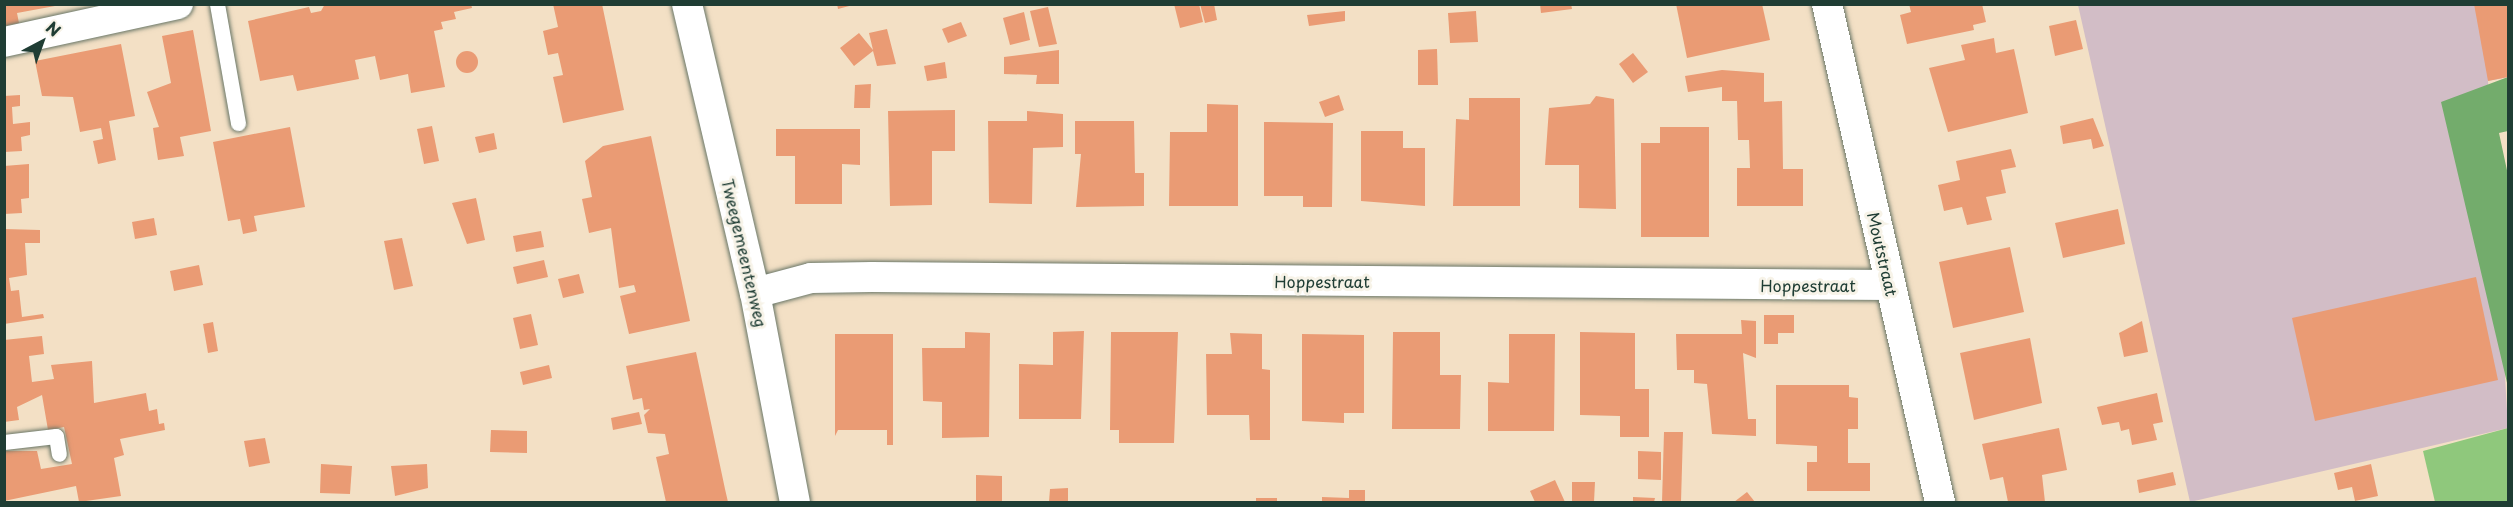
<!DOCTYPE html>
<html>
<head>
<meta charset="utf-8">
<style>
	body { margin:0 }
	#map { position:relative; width:2513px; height:507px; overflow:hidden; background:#f3e0c5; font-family:"Playpen Sans",sans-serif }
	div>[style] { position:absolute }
	.industrial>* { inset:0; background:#d2bdc6 }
	.green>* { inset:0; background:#8fc87c }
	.forest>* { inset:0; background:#73ac6c }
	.building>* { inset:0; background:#ea9b74 }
	.round { border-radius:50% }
	.roads { filter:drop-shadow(0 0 2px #697667) drop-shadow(0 0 2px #697667) }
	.service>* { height:15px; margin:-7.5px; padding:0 7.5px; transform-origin:7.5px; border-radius:7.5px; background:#fff }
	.minor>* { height:30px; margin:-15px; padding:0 15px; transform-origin:15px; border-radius:15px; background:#fff }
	span { translate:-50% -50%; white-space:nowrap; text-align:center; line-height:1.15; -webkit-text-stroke:6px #f7f3e8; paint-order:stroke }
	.street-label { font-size:16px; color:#1f3d34 }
	.frame { position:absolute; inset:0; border:6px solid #1f3d34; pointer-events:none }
	.north { position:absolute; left:12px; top:12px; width:60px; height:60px; -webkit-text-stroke:4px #f7f3e8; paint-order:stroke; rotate:41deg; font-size:16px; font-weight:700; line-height:24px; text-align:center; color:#1f3d34 }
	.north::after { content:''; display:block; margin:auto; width:21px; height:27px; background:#1f3d34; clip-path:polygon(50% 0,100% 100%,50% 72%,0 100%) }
</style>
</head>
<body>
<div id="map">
	<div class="industrial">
		<i style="clip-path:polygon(2078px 5px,2508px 5px,2508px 77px,2488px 81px,2508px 428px,2190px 502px)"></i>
	</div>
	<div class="green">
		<i style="clip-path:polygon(2508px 428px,2508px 502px,2435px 502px,2423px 451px)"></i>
	</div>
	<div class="forest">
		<i style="clip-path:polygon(2508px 77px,2508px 131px,2499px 133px,2508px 175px,2508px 387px,2441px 102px)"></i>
	</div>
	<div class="building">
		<i style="clip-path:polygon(4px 4px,55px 4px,55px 6px,17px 13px,19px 23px,4px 26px)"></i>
		<i style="clip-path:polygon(325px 4px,471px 4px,472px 8px,454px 12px,456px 19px,441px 22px,443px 29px,434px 31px,445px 87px,411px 93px,408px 74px,380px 80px,375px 56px,355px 60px,359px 79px,297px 91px,293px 75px,260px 81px,248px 21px,309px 7px,311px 13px,321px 11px)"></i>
		<i style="clip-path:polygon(553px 4px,602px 4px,624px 110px,563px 123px,553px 77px,563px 75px,558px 53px,548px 55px,543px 31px,558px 27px)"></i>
		<i style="clip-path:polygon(837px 4px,853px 4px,853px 5px,838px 9px)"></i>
		<i style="clip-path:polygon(1174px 4px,1199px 4px,1203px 22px,1180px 28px)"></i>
		<i style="clip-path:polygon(1200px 4px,1214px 4px,1217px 20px,1205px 23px)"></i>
		<i style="clip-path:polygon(1540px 4px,1571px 4px,1572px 9px,1541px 13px)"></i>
		<i style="clip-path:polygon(1676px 4px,1762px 4px,1770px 40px,1687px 58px)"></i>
		<i style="clip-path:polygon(1909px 4px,1982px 4px,1986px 22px,1973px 25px,1974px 30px,1907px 44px,1900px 15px,1911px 12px)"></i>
		<i style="clip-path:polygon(2474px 4px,2508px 4px,2508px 77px,2488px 81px)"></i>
		<i style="clip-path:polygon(1048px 7px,1057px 44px,1039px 47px,1030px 11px)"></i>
		<i style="clip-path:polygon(1345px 11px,1345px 21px,1309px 26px,1307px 15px)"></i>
		<i style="clip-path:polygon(1476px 11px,1478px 42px,1450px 43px,1448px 13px)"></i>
		<i style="clip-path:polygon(1024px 12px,1030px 40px,1010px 45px,1003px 18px)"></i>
		<i style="clip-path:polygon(2076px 20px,2083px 49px,2055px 56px,2049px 26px)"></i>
		<i style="clip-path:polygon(961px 22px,967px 36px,948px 43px,942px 29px)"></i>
		<i style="clip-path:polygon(887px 29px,896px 64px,877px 66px,873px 51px,854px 66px,840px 48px,859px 33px,873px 50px,869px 33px)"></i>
		<i style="clip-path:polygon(193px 30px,211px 131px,180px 137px,184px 156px,158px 160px,153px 128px,159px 127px,147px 92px,171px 83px,162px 36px)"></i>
		<i style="clip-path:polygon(1994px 38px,1996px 53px,2014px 49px,2028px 113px,1948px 132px,1929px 68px,1965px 60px,1961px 45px)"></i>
		<i style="clip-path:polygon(121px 44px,135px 116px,109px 121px,116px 160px,98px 164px,93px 141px,103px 139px,101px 128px,80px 132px,73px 97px,42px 96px,35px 61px)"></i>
		<i style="clip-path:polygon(1437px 49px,1438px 85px,1418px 85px,1418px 50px)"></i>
		<i style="clip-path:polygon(1059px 50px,1059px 84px,1036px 84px,1037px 75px,1004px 74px,1004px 57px)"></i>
		<i class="round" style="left:456px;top:51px;width:22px;height:22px"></i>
		<i style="clip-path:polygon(1633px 53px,1648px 72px,1633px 83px,1619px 64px)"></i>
		<i style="clip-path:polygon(945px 62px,947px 78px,927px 81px,924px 66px)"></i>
		<i style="clip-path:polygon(1722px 70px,1764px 73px,1764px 102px,1782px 101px,1783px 169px,1803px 169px,1803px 206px,1737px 206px,1737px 168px,1750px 168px,1749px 140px,1738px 140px,1737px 101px,1722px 101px,1722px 87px,1688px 92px,1685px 76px)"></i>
		<i style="clip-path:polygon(871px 84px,870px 108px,854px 108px,855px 85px)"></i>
		<i style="clip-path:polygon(20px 95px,20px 106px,12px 107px,13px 124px,30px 122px,30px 135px,21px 137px,22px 151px,4px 152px,4px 96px)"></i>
		<i style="clip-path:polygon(1339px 95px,1344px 110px,1325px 117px,1319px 102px)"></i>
		<i style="clip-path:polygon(1596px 96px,1614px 99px,1616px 209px,1579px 208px,1579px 165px,1545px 165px,1549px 108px,1590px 104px)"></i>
		<i style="clip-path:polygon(1469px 98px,1520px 98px,1520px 206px,1453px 206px,1456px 119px,1469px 120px)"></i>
		<i style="clip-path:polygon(1207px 104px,1238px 105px,1238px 206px,1169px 206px,1170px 132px,1207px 132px)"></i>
		<i style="clip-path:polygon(955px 110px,955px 151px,932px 151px,932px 205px,890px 206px,888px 111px)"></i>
		<i style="clip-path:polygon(1027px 111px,1063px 114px,1063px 147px,1033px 148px,1032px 204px,989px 203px,988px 121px,1027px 121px)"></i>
		<i style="clip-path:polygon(2093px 118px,2104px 146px,2093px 149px,2091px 139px,2063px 144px,2060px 126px)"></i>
		<i style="clip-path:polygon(1075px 121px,1134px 121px,1135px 173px,1144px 173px,1144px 206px,1076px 207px,1081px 154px,1075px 154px)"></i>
		<i style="clip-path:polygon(1264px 122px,1333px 123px,1332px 207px,1303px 207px,1303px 196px,1264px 196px)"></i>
		<i style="clip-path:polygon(432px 126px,439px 161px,424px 164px,417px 129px)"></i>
		<i style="clip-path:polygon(290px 127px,305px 207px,254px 216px,257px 231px,243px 234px,240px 219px,228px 221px,213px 142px)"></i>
		<i style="clip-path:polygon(1660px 127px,1709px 127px,1709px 237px,1641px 237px,1641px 143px,1660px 143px)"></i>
		<i style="clip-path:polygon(776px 129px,860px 129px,860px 165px,842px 164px,842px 204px,795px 204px,795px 156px,776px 156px)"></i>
		<i style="clip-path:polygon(1361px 131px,1403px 131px,1403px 148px,1425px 148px,1425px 206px,1361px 201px)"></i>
		<i style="clip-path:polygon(494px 133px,497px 149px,479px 153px,475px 137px)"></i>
		<i style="clip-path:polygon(651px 136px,690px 321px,629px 334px,620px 296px,636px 292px,634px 285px,619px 288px,611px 228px,589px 233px,582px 199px,592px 197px,585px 161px,603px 146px)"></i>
		<i style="clip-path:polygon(2011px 149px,2016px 167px,2001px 170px,2006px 193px,1986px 197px,1992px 220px,1967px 225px,1962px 207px,1944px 211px,1938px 185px,1960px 180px,1956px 161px)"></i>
		<i style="clip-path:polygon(29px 164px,29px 198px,21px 199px,22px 213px,4px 214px,4px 166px)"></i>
		<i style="clip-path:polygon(476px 198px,485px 240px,467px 244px,452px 203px)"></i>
		<i style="clip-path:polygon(2118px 209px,2125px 244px,2063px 258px,2055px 223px)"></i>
		<i style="clip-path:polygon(154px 218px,157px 235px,135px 239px,132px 222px)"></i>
		<i style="clip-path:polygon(4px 229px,40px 230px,40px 243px,25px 243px,27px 275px,9px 278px,11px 291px,19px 290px,22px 317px,43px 314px,44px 318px,4px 324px)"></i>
		<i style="clip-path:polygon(541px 231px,544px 247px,516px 252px,513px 236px)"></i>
		<i style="clip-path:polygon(402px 238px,413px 286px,394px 290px,384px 241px)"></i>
		<i style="clip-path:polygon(2010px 247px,2024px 312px,1953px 328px,1939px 262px)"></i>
		<i style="clip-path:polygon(544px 260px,548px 277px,517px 284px,513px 267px)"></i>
		<i style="clip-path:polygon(199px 265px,203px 285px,174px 291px,170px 271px)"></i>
		<i style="clip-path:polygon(579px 274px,584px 293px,563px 298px,558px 279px)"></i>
		<i style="clip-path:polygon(2476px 277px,2498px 380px,2315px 421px,2292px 318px)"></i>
		<i style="clip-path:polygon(531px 314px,538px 345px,520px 349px,513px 318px)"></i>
		<i style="clip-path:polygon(1764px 315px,1794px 315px,1794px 333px,1778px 333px,1778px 344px,1764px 344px)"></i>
		<i style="clip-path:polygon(1741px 320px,1756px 321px,1756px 358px,1743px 353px,1748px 419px,1756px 419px,1756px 436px,1712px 434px,1707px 384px,1694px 383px,1694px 370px,1677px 370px,1676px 334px,1742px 334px)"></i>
		<i style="clip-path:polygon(2142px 321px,2148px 352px,2124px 357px,2119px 333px)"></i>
		<i style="clip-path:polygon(213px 322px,218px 351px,208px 353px,203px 324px)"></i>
		<i style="clip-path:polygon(1084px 331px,1081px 419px,1019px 419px,1019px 364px,1053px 365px,1053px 332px)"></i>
		<i style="clip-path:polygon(965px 332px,990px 333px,989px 437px,942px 438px,942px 402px,923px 401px,922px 348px,965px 348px)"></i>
		<i style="clip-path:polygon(1111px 332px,1178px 332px,1174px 443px,1119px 443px,1119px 430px,1110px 430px)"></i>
		<i style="clip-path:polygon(1393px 332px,1440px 332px,1440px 375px,1461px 375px,1460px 429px,1392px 429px)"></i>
		<i style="clip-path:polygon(1580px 332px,1635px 333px,1635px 389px,1649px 389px,1649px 437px,1620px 437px,1620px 416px,1580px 415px)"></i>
		<i style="clip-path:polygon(1230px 333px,1262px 334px,1262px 369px,1270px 370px,1270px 440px,1250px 440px,1249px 415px,1207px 415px,1206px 354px,1232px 354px)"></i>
		<i style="clip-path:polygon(835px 334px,893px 334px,893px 445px,887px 445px,887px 430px,838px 430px,835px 436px)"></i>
		<i style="clip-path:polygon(1302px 334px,1364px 335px,1364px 413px,1344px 413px,1344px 423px,1302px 421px)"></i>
		<i style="clip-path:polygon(1509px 334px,1555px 334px,1554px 431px,1488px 431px,1488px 382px,1509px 383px)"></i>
		<i style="clip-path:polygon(42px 336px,44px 354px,29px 356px,32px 382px,54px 379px,51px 365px,92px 361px,94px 403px,146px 393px,149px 411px,157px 409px,159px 424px,164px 423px,165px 430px,120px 439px,124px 455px,114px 458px,121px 496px,79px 502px,76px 486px,4px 501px,4px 451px,37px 451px,41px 469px,72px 464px,64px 427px,48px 430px,42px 395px,17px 407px,19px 420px,4px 422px,4px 340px)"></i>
		<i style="clip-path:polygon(2030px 338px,2042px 403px,1974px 420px,1960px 353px)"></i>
		<i style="clip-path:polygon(696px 352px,725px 489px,728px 502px,666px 502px,656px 457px,669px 454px,665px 434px,648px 433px,644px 415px,650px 409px,644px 410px,642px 398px,633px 400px,626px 366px)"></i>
		<i style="clip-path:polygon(549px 365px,552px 378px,523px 385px,520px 372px)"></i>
		<i style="clip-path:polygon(1776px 385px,1849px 385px,1849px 397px,1858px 398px,1858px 429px,1848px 429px,1848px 463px,1870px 463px,1870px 491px,1807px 491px,1807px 462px,1817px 462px,1817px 446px,1776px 444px)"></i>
		<i style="clip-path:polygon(2157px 393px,2163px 422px,2153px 424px,2157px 440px,2132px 445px,2129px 429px,2121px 431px,2119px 422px,2102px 425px,2097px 407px)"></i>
		<i style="clip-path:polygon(639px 412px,642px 424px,613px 430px,611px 418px)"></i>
		<i style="clip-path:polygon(2059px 428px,2067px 470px,2042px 475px,2045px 502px,2008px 502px,2003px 477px,1990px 480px,1982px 444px)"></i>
		<i style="clip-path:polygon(491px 430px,527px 431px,527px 453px,490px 452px)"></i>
		<i style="clip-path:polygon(1664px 432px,1683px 432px,1681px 502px,1662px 502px)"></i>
		<i style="clip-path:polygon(265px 438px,270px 463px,249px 467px,244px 441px)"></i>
		<i style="clip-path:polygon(1638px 451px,1661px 452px,1661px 480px,1638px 479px)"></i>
		<i style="clip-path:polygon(321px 464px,352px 466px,350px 494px,320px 493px)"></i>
		<i style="clip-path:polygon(427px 464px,428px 488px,395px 496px,391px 466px)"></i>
		<i style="clip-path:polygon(2371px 464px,2378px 496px,2355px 501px,2352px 487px,2338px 490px,2334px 473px)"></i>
		<i style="clip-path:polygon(2173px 472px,2176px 485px,2139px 493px,2137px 480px)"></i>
		<i style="clip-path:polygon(976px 475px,1002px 476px,1002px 502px,976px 502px)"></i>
		<i style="clip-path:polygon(1555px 480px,1565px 502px,1535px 502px,1530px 491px)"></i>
		<i style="clip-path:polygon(1572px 482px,1595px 482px,1594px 502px,1572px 502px)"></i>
		<i style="clip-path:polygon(1068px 488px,1068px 502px,1049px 502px,1050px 489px)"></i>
		<i style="clip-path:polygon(1349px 490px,1365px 490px,1365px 502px,1322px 502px,1322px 497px,1349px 498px)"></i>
		<i style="clip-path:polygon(1747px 492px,1755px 502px,1734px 502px)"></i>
		<i style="clip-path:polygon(1633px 497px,1655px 498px,1654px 502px,1633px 502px)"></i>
		<i style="clip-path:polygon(1256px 498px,1277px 498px,1277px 502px,1256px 502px)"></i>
	</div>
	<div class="roads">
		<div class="service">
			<i style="left:217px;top:4px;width:121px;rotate:80deg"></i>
			<i style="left:4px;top:442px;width:52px;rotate:-6.6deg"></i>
			<i style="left:56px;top:436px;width:18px;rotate:81deg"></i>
		</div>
		<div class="minor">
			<i style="left:687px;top:4px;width:297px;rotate:76.8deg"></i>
			<i style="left:755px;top:293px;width:213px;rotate:79.2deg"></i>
			<i style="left:1827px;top:4px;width:511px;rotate:77.22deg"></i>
			<i style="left:4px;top:42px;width:178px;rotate:-12.3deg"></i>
			<i style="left:755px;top:293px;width:58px;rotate:-15deg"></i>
			<i style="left:811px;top:278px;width:61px;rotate:-0.9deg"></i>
			<i style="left:872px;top:277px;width:1018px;rotate:0.45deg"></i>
		</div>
	</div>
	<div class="street-label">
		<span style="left:745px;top:253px;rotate:77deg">Tweegemeentenweg</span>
		<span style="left:1883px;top:254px;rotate:77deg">Moutstraat</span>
		<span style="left:1322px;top:281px">Hoppestraat</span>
		<span style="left:1808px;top:285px">Hoppestraat</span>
	</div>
	<div class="frame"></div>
	<div class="north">N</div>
</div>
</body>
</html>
